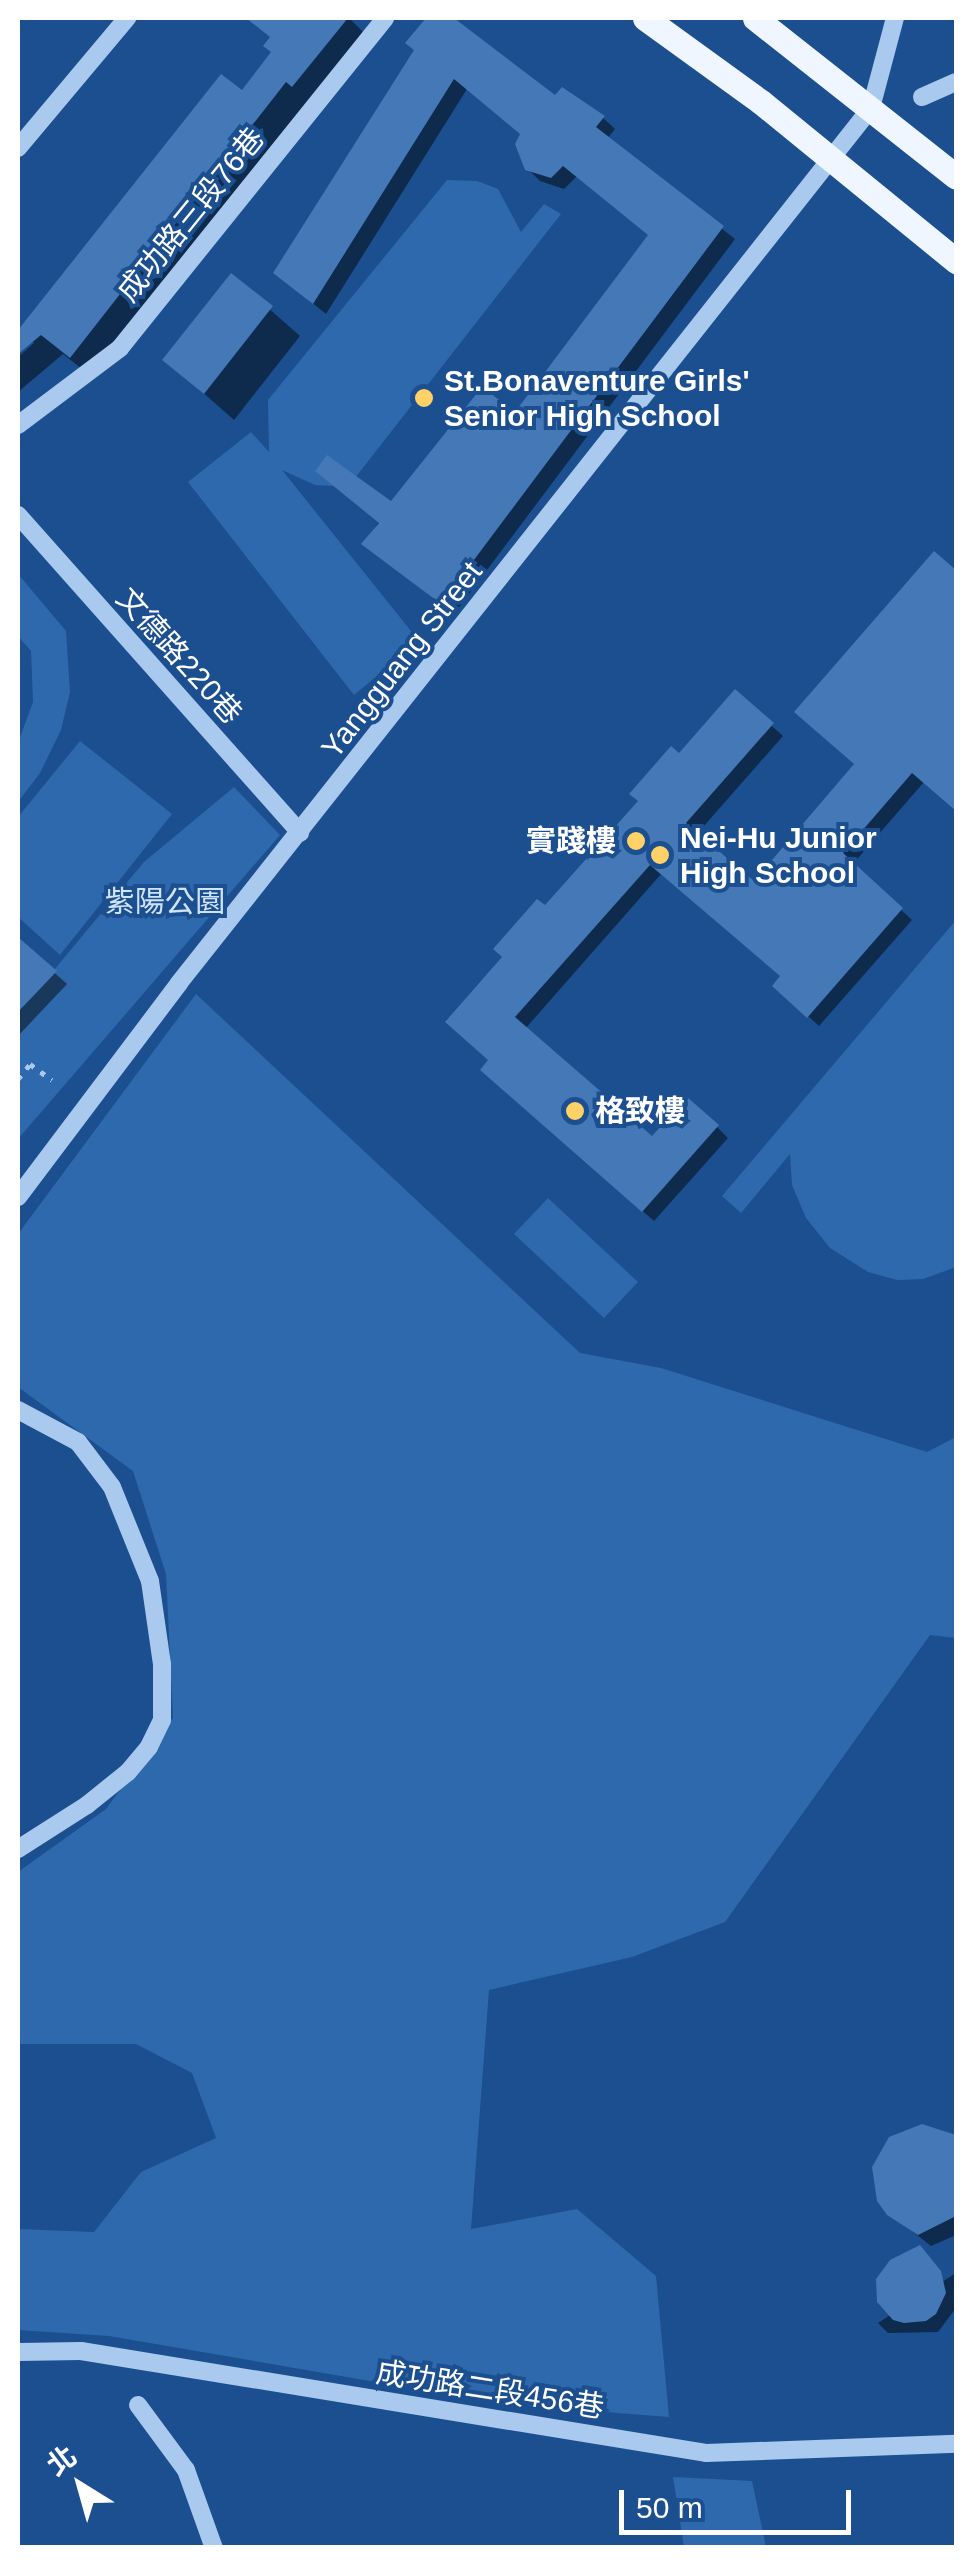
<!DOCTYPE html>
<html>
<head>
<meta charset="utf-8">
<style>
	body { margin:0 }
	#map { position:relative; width:974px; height:2565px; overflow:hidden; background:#1b4f8f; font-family:Helvetica,"Noto Sans TC",sans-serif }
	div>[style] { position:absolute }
	.green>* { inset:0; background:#2e69ad }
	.shadow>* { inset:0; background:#0007 }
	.building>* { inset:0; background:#4478b7 }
	.path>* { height:5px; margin-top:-2.5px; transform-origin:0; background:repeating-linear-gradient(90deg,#a9c9ee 0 5px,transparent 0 13px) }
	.minor>* { height:18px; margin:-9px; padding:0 9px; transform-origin:9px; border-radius:9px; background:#a9c9ee }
	.major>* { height:25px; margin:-12.5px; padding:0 12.5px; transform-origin:12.5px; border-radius:12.5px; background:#f0f6ff }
	.dots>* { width:28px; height:28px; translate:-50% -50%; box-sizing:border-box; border:5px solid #1b4f8f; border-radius:50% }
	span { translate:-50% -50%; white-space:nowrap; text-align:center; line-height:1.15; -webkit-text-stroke:8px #1b4f8f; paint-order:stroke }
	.street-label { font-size:30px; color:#fff }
	.poi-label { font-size:30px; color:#fff; font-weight:700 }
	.left { translate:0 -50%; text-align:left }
	.right { translate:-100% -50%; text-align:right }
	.park-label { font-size:30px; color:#cfe3fa }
	.frame { position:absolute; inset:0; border:20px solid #fff; pointer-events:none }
	.north { position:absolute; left:30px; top:2435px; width:100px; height:100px; -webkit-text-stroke:8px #1b4f8f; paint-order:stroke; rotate:323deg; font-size:28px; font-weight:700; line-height:40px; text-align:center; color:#fff }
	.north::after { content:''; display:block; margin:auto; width:35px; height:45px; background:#fff; clip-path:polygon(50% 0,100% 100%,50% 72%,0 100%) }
	.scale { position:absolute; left:619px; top:2490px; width:232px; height:45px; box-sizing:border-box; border:5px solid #fff; border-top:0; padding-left:12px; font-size:30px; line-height:35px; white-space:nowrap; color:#fff; -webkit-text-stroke:8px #1b4f8f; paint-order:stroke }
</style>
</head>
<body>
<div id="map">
	<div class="green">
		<i style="clip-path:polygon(447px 180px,477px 181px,498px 189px,521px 232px,544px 204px,561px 214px,355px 478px,335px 486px,315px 485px,282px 470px,419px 641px,354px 695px,188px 482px,251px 432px,269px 452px,268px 400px)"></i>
		<i style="clip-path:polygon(18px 574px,66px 631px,70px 692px,61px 730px,40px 773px,18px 802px,18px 743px,33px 702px,31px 651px,18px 636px)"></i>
		<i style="clip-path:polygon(80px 741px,172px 814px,60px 955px,18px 917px,18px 817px)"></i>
		<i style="clip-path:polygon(234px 787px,280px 835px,18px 1139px,18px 1013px,144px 862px)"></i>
		<i style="clip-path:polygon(956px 920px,956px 1267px,923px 1279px,897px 1280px,868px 1272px,830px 1248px,806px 1218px,792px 1185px,790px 1154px,741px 1213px,722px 1196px)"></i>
		<i style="clip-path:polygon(196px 994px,580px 1353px,661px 1368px,927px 1452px,956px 1437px,956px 1638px,930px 1635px,725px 1922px,632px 1957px,489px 1990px,471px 2229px,577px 2209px,656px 2276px,669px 2417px,503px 2404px,109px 2336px,18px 2330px,18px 2229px,94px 2232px,141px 2172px,216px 2138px,192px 2073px,136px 2044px,18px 2044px,18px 1872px,106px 1809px,173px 1718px,166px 1574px,133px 1471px,18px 1387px,18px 1234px)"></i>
		<i style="clip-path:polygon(548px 1198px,638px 1282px,604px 1318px,514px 1234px)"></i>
		<i style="clip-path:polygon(673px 2477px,752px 2481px,766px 2547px,684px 2547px)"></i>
	</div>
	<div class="shadow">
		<i style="clip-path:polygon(276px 18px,349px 18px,369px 38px,92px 377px,63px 354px,18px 392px,18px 357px,34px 343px,31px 340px,18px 350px,18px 333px,222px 77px,242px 93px,273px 53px,273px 37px,266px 30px)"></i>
		<i style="clip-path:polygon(429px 18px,450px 18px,555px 99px,603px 118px,615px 129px,607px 139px,735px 239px,454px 614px,364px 544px,391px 504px,516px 416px,650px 236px,577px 176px,564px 189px,540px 181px,527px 168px,522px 135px,467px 89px,326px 314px,289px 284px,417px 51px,409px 42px)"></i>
		<i style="clip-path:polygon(232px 276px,300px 336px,234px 420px,166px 360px)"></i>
		<i style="clip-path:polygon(934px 554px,956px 574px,956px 809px,924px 782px,852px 865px,912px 920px,819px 1026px,786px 996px,783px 977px,662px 873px,525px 1029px,652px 1140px,717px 1127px,728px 1138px,654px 1221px,494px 1080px,491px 1060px,545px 909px,735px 693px,783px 736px,696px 835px,754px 884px,857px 765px)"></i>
		<i style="clip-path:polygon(18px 940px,67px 984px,18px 1036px)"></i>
		<i style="clip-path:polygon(954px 2136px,956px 2235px,931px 2246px,889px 2213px)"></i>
		<i style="clip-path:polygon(956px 2273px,956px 2308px,938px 2332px,888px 2333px,878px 2323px)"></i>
	</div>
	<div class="building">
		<i style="clip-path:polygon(246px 18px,348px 18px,292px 87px,286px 82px,70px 358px,41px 335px,18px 354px,18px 330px,221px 74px,242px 90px,271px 52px,263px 46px,270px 37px)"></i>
		<i style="clip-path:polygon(426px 18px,454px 18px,555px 95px,562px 87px,605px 116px,596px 127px,724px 226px,441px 604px,361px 544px,379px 523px,315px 471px,327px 455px,391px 501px,482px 387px,515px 412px,648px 235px,563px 166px,551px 178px,525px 170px,515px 144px,520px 134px,454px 79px,313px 304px,273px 273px,414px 50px,405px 43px)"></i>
		<i style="clip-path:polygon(231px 273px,273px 306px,204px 394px,162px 360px)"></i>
		<i style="clip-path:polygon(934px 551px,956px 570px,956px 811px,912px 773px,843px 853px,903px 908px,807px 1018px,772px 986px,780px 976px,650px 865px,515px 1017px,652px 1136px,687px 1097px,719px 1125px,642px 1212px,480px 1070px,488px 1060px,445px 1022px,502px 957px,493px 949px,537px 899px,545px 905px,638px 801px,629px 794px,671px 746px,679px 753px,735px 689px,774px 723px,686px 823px,754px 881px,854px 764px,794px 712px)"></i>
		<i style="clip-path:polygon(18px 937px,57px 971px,18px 1012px)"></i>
		<i style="clip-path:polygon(922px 2124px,956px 2135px,956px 2216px,918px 2235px,887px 2215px,877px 2201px,872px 2167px,889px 2137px)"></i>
		<i style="clip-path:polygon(920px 2245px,941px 2271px,946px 2293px,936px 2314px,926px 2321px,904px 2323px,893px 2320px,877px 2302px,876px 2279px,890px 2260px)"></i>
	</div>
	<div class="path">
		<i style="left:18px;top:1079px;width:19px;rotate:-51deg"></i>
		<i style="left:30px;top:1064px;width:27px;rotate:36deg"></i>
	</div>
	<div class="minor">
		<i style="left:922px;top:97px;width:37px;rotate:-24deg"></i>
		<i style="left:18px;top:148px;width:170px;rotate:-50deg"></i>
		<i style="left:18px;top:425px;width:128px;rotate:-37deg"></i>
		<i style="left:120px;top:348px;width:423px;rotate:-51.2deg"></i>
		<i style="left:18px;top:515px;width:425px;rotate:48.4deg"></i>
		<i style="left:18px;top:1197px;width:268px;rotate:-53deg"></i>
		<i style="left:179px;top:983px;width:1116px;rotate:-51.66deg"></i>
		<i style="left:871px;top:108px;width:93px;rotate:-75.1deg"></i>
		<i style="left:18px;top:1410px;width:68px;rotate:28.1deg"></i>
		<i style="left:78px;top:1442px;width:56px;rotate:52.9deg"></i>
		<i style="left:112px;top:1487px;width:101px;rotate:68deg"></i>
		<i style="left:150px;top:1581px;width:84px;rotate:81.8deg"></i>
		<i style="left:162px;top:1664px;width:56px;rotate:90deg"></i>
		<i style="left:162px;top:1720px;width:30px;rotate:116deg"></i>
		<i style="left:149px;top:1747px;width:33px;rotate:130deg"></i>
		<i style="left:128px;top:1772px;width:53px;rotate:141.2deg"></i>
		<i style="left:87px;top:1805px;width:82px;rotate:147.5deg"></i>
		<i style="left:18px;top:2352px;width:63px;rotate:-0.9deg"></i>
		<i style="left:81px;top:2351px;width:633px;rotate:9.27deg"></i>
		<i style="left:706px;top:2453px;width:250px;rotate:-2.1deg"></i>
		<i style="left:138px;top:2405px;width:81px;rotate:53.6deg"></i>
		<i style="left:186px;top:2470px;width:83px;rotate:70.3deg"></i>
	</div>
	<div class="major">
		<i style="left:645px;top:18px;width:143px;rotate:35.9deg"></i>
		<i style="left:761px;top:102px;width:252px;rotate:39.2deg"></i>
		<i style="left:755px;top:18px;width:256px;rotate:38.3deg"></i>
	</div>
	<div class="dots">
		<i style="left:424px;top:398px;background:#ffd166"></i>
		<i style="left:636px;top:841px;background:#ffd166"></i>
		<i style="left:660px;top:855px;background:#ffd166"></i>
		<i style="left:575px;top:1111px;background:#ffd166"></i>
	</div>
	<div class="street-label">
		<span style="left:191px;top:215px;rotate:-51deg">成功路三段76巷</span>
		<span style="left:179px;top:656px;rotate:48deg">文德路220巷</span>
		<span style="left:402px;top:660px;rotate:-52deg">Yangguang Street</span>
		<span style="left:490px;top:2390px;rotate:9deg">成功路二段456巷</span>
	</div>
	<div class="poi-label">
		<span class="left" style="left:444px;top:398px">St.Bonaventure Girls'<br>Senior High School</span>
		<span class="left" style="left:680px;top:855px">Nei-Hu Junior<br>High School</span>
		<span class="right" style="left:616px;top:841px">實踐樓</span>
		<span class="left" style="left:595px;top:1111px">格致樓</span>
	</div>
	<div class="park-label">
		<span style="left:165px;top:902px">紫陽公園</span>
	</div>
	<div class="frame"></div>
	<div class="north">北</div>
	<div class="scale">50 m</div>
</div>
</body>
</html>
